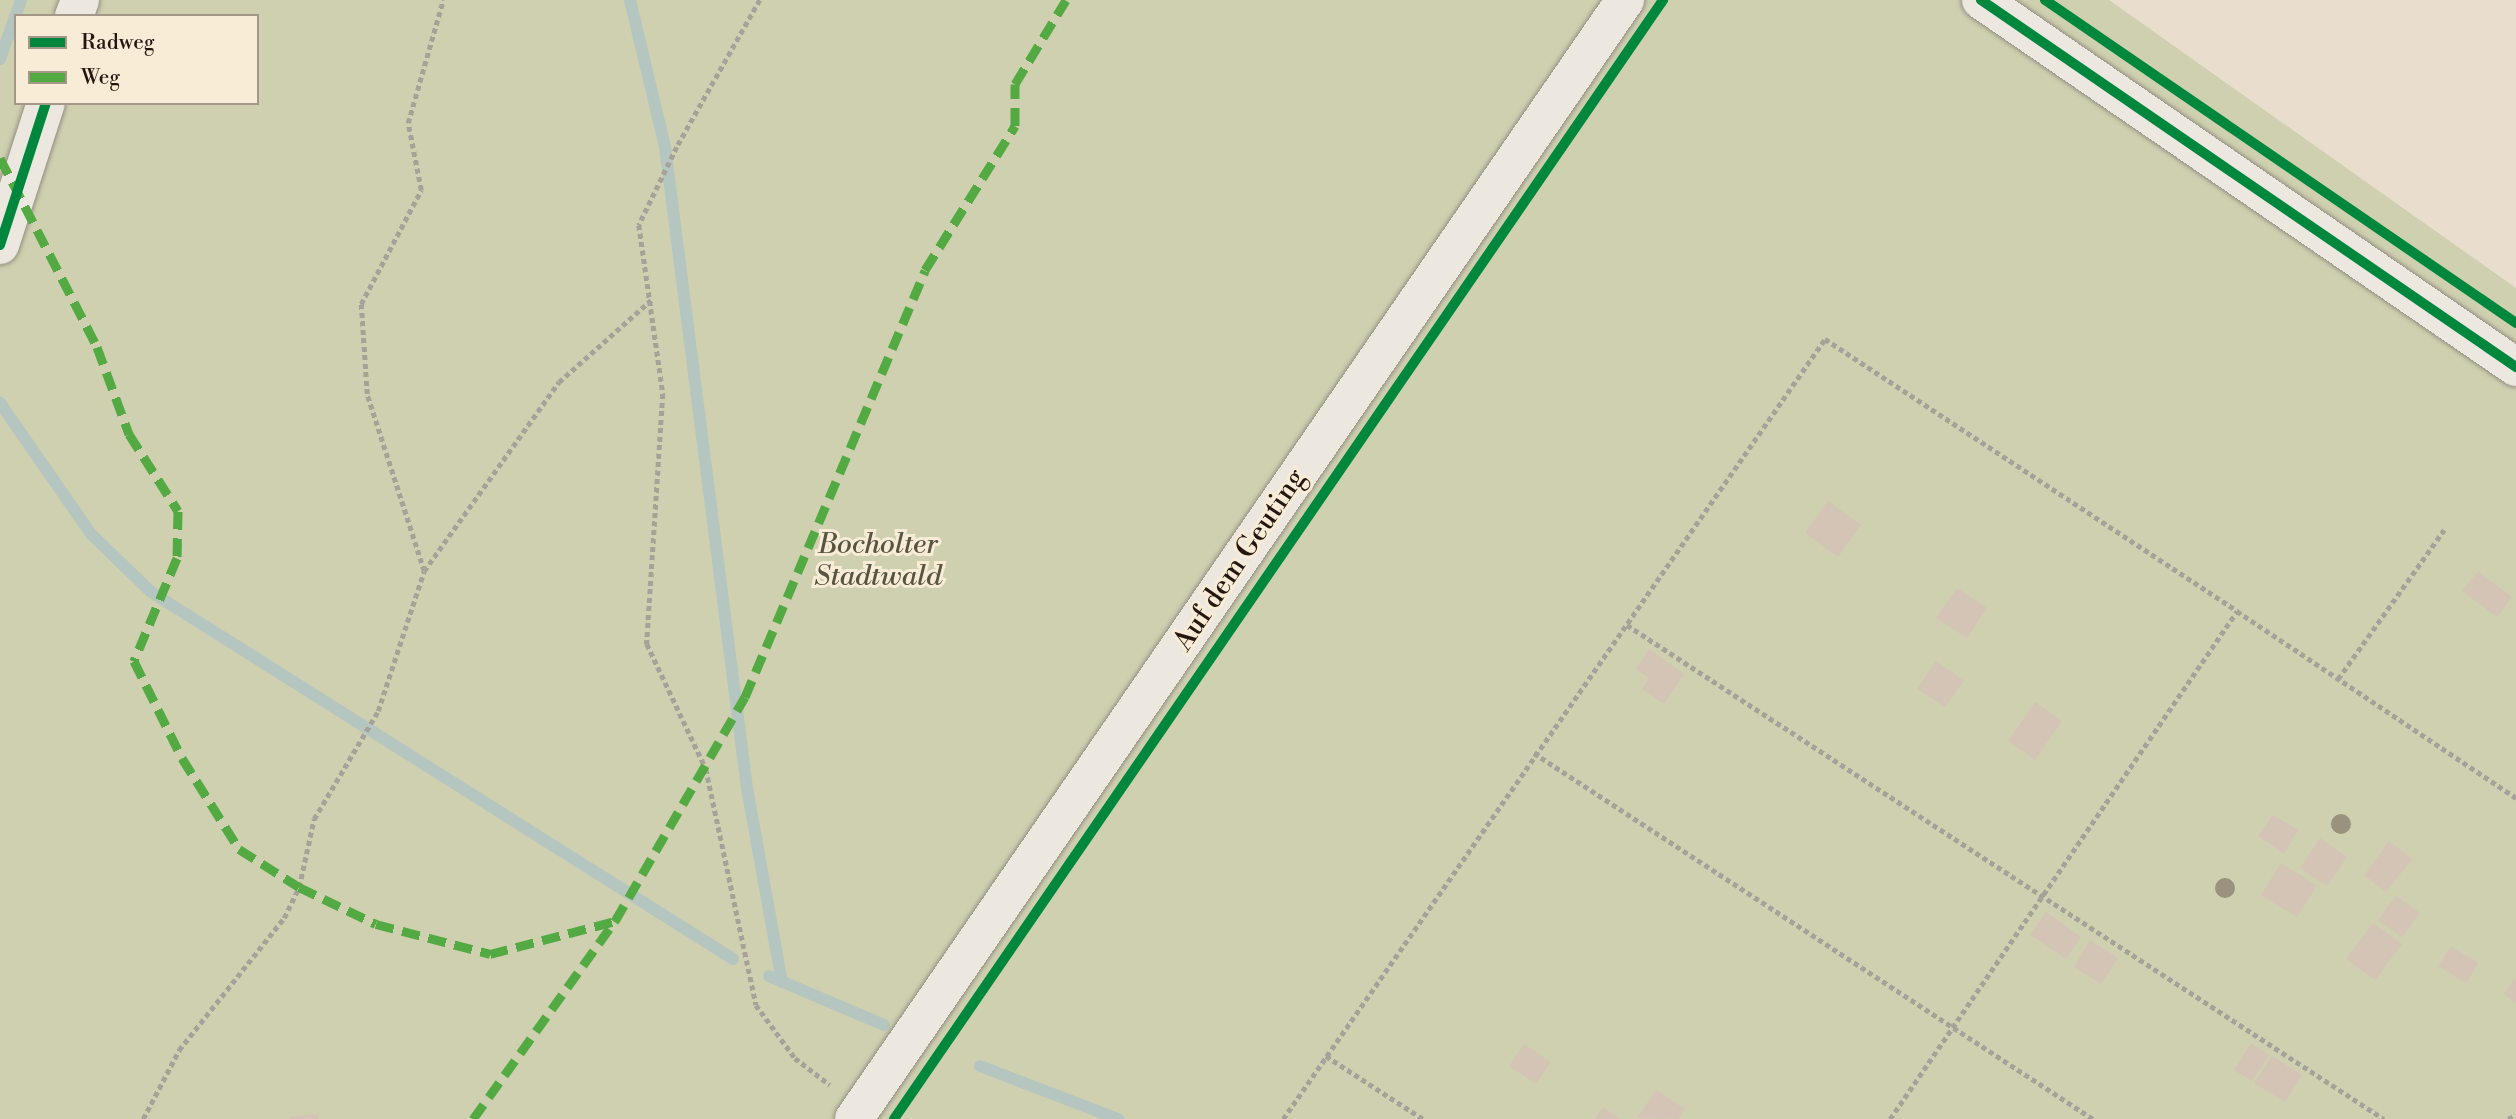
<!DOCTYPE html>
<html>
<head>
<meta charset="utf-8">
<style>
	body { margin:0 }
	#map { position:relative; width:2516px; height:1119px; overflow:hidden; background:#e9decd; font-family:"Libre Bodoni",serif }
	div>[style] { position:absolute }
	.green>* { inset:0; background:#ced0af }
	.stream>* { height:12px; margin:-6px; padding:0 6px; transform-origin:6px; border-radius:6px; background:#b5c6c0 }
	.building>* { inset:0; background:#d4c4b6 }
	.path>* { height:4.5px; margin-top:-2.25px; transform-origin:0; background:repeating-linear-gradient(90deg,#a6a199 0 5px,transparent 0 8.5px) }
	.roads { filter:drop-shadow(0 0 2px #948d82) drop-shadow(0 0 2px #948d82) }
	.street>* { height:38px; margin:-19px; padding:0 19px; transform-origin:19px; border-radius:19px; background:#ece7df }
	.secondary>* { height:38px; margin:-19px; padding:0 19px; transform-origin:19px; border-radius:19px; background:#ece7df }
	.quiet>* { height:9px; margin-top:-4.5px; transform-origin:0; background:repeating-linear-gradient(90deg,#53a942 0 18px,transparent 0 27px) }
	.cycleway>* { height:10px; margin:-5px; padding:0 5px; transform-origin:5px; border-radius:5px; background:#00873e }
	.trees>* { width:20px; height:20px; margin:-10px; border-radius:50%; background:#99927f }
	span { translate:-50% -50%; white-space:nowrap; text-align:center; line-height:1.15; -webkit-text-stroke:6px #f8ecd7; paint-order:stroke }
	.park-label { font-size:28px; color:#57543f; font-style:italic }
	.street-label { font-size:28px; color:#231710 }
	.legend { position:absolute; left:14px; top:14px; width:245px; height:91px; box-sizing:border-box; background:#f8ecd7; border:2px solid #a39787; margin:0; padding:9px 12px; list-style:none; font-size:21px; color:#231710 }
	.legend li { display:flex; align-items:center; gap:14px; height:35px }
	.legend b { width:35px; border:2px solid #a39787 }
</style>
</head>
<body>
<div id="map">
	<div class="green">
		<i style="clip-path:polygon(evenodd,0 0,2109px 0,2516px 288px,2516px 1119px,0 1119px,0 0,16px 16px,257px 16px,257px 103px,16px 103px,16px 16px)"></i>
	</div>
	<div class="stream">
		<i style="left:630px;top:0;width:151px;rotate:76.6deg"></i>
		<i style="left:665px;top:147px;width:646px;rotate:82.71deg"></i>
		<i style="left:747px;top:788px;width:197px;rotate:79.8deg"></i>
		<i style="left:0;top:59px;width:63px;rotate:-70.4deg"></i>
		<i style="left:0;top:403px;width:160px;rotate:55.2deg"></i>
		<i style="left:91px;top:534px;width:83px;rotate:44deg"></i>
		<i style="left:151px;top:592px;width:688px;rotate:32.23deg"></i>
		<i style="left:769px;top:976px;width:125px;rotate:23.1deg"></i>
		<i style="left:980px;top:1066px;width:148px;rotate:21deg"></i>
	</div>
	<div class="building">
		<i style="clip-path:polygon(1828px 501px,1861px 525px,1838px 557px,1805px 533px)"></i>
		<i style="clip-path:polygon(2478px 571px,2512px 597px,2497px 617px,2462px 591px)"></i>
		<i style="clip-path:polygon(1957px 588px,1987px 608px,1967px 638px,1936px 618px)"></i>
		<i style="clip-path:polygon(1649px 649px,1684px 674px,1664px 704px,1642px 689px,1649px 678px,1636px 669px)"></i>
		<i style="clip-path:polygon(1936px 661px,1964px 681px,1945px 707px,1917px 689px)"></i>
		<i style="clip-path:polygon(2035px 702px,2062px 721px,2035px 760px,2008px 741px)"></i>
		<i style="clip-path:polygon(2273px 815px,2298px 830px,2284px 854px,2258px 836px)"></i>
		<i style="clip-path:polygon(2320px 838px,2347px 857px,2327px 886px,2300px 868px)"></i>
		<i style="clip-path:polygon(2389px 841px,2412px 859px,2386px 892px,2364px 875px)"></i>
		<i style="clip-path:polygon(2281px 863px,2317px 886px,2297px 917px,2261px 895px)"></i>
		<i style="clip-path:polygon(2396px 896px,2420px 913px,2402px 937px,2378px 920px)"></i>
		<i style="clip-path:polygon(2046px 912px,2081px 937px,2066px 959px,2030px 935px)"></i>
		<i style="clip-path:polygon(2373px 923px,2402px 944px,2375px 980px,2346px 959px)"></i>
		<i style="clip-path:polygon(2090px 940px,2118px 958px,2101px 984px,2074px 967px)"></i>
		<i style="clip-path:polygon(2451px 947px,2479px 963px,2466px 983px,2438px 966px)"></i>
		<i style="clip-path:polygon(2516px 978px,2516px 1003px,2504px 994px)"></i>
		<i style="clip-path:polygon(2251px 1043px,2269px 1055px,2252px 1081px,2234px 1070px)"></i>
		<i style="clip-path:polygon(1524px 1044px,1551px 1062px,1536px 1084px,1509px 1066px)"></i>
		<i style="clip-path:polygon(2272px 1056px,2302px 1075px,2285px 1102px,2254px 1083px)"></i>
		<i style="clip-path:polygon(1656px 1090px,1685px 1109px,1679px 1119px,1637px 1118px)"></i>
		<i style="clip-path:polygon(1603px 1107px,1620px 1119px,1595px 1119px)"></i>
		<i style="clip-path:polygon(318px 1114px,318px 1119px,290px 1119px,290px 1117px)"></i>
	</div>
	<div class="path">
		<i style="left:760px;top:0;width:169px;rotate:119.5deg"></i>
		<i style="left:677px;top:147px;width:87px;rotate:116deg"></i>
		<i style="left:639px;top:225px;width:171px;rotate:81.9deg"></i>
		<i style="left:663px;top:394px;width:251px;rotate:93.7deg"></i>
		<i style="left:647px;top:644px;width:138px;rotate:64.7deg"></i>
		<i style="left:706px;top:769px;width:241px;rotate:78deg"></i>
		<i style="left:756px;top:1005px;width:66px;rotate:53.7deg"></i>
		<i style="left:795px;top:1058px;width:44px;rotate:37.6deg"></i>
		<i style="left:424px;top:571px;width:186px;rotate:-107.9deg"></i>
		<i style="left:367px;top:394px;width:90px;rotate:-93.8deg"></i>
		<i style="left:361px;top:304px;width:129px;rotate:-62.2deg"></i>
		<i style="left:421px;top:190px;width:68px;rotate:-101deg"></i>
		<i style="left:408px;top:123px;width:128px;rotate:-74.1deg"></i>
		<i style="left:1627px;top:625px;width:904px;rotate:33.13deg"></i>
		<i style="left:2338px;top:679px;width:183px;rotate:-54.6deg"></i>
		<i style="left:1534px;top:753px;width:668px;rotate:33.21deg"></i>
		<i style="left:1326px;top:1056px;width:116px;rotate:33deg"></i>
		<i style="left:143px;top:1119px;width:78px;rotate:-62.4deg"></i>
		<i style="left:179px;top:1050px;width:169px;rotate:-51.5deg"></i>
		<i style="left:284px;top:918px;width:34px;rotate:-64deg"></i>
		<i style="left:299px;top:887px;width:70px;rotate:-77.6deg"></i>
		<i style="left:314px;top:819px;width:126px;rotate:-59.3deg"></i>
		<i style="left:378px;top:711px;width:147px;rotate:-71.8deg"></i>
		<i style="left:424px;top:571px;width:232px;rotate:-54.5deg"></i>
		<i style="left:559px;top:382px;width:123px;rotate:-41.7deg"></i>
		<i style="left:1283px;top:1119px;width:950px;rotate:-55.21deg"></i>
		<i style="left:1825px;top:339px;width:494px;rotate:33.4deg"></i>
		<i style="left:1890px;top:1119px;width:615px;rotate:-55.66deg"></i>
		<i style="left:2237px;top:611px;width:336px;rotate:33.8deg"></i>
		<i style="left:2508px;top:1119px;width:9px;rotate:-27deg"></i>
	</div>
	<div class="roads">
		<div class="street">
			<i style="left:1981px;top:0;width:649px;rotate:34.45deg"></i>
			<i style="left:74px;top:16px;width:17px;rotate:-69deg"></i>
			<i style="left:0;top:245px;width:149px;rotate:-72.1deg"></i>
		</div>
		<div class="secondary">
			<i style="left:854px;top:1119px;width:1359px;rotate:-55.43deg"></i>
		</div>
	</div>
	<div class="quiet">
		<i style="left:0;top:158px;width:212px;rotate:62.8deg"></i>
		<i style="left:97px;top:347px;width:93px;rotate:69.8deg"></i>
		<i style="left:129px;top:434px;width:91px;rotate:57.5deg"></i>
		<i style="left:178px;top:511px;width:47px;rotate:91.2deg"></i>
		<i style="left:177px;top:558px;width:112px;rotate:112.7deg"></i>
		<i style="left:134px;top:661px;width:108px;rotate:63.7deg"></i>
		<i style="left:182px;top:758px;width:107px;rotate:57.9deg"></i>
		<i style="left:239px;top:849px;width:71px;rotate:32.3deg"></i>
		<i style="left:299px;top:887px;width:85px;rotate:25.7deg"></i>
		<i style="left:376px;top:924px;width:118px;rotate:14.7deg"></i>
		<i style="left:490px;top:954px;width:129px;rotate:-14.8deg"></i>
		<i style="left:473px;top:1119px;width:244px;rotate:-54.4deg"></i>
		<i style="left:615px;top:921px;width:259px;rotate:-59.9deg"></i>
		<i style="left:745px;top:697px;width:463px;rotate:-67.1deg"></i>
		<i style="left:925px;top:270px;width:170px;rotate:-58deg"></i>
		<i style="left:1015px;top:126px;width:42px;rotate:-90deg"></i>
		<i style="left:1015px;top:84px;width:98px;rotate:-58.7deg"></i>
	</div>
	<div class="cycleway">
		<i style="left:1981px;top:0;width:649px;rotate:34.45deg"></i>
		<i style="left:2045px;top:0;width:571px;rotate:34.44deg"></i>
		<i style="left:0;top:245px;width:149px;rotate:-72.1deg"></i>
		<i style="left:894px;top:1119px;width:1358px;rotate:-55.5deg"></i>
	</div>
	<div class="trees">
		<i style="left:2341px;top:824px"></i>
		<i style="left:2225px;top:888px"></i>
	</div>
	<div class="park-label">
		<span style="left:878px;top:561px">Bocholter<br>Stadtwald</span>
	</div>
	<div class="street-label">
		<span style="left:1240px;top:560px;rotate:-56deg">Auf dem Geuting</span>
	</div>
	<ul class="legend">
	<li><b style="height:9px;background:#00873e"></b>Radweg</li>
	<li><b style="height:9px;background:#53a942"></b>Weg</li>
	</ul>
</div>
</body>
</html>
